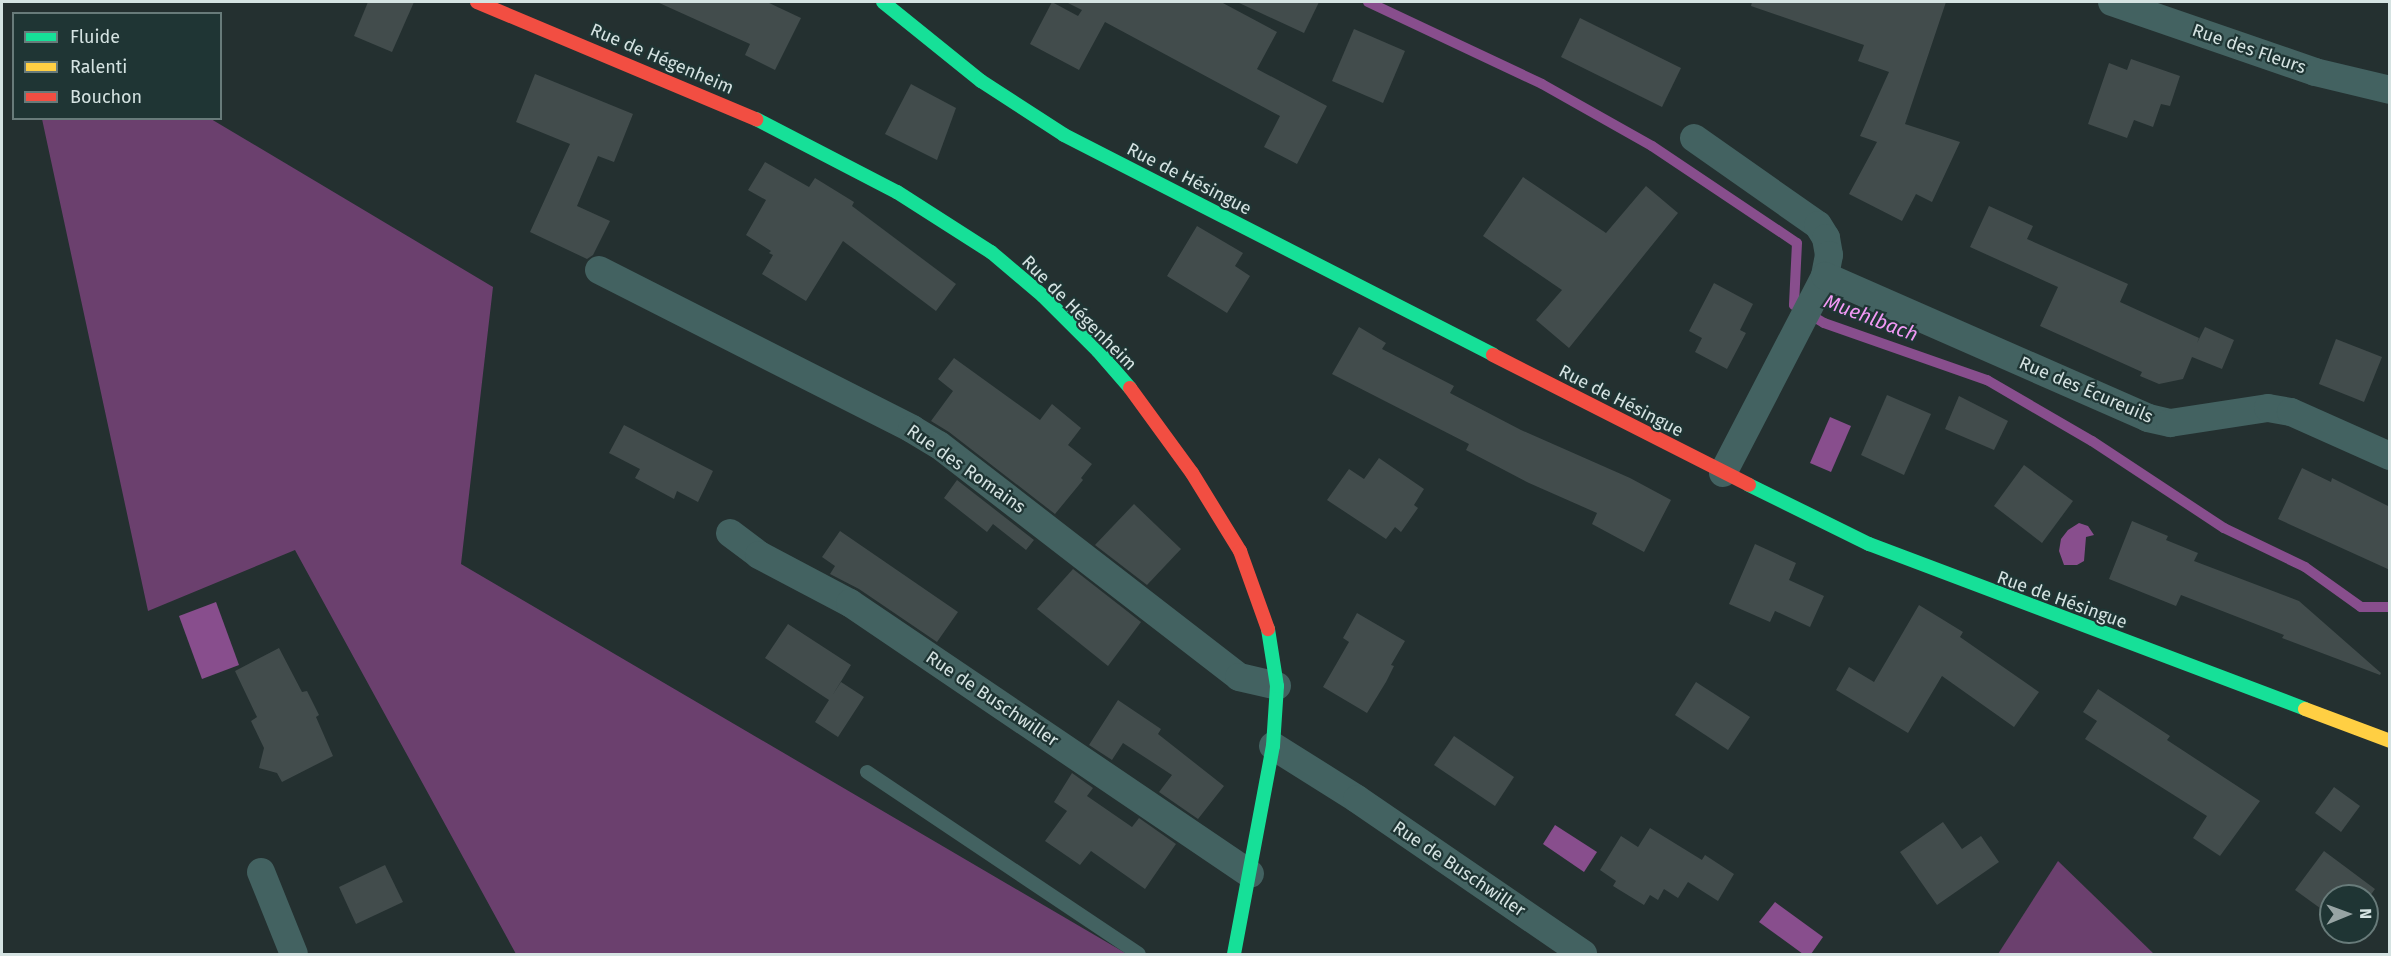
<!DOCTYPE html>
<html>
<head>
<meta charset="utf-8">
<style>
	body { margin:0 }
	#map { position:relative; width:2391px; height:956px; overflow:hidden; background:#243030; font-family:"Fira Sans",sans-serif }
	div>[style] { position:absolute }
	.green>* { inset:0; background:#6b406e }
	.water>* { inset:0; background:#884e8d }
	.stream>* { height:10px; margin:-5px; padding:0 5px; transform-origin:5px; border-radius:5px; background:#884e8d }
	.building>* { inset:0; background:#424c4c }
	.lane>* { height:14px; margin:-7px; padding:0 7px; transform-origin:7px; border-radius:7px; background:#436261 }
	.street>* { height:28px; margin:-14px; padding:0 14px; transform-origin:14px; border-radius:14px; background:#436261 }
	.fast>* { height:14px; margin:-7px; padding:0 7px; transform-origin:7px; border-radius:7px; background:#16e098 }
	.slow>* { height:14px; margin:-7px; padding:0 7px; transform-origin:7px; border-radius:7px; background:#ffcf43 }
	.jam>* { height:14px; margin:-7px; padding:0 7px; transform-origin:7px; border-radius:7px; background:#f24e42 }
	span { translate:-50% -50%; white-space:nowrap; text-align:center; line-height:1.15; -webkit-text-stroke:4.5px #1f3534; paint-order:stroke }
	.street-label { font-size:18px; color:#d5e3e2 }
	.water-label { font-size:20px; color:#f199f5; font-style:italic }
	.frame { position:absolute; inset:0; border:3px solid #d5e3e2; pointer-events:none }
	.legend { position:absolute; left:12px; top:12px; width:210px; height:108px; box-sizing:border-box; background:#1f3534; border:2px solid #687b7a; margin:0; padding:8px 10px; list-style:none; font-size:18px; color:#d5e3e2 }
	.legend li { display:flex; align-items:center; gap:12px; height:30px }
	.legend b { width:30px; border:2px solid #687b7a }
	.north { position:absolute; left:2319px; top:884px; width:60px; height:60px; box-sizing:border-box; background:#1f3534; border:2px solid #687b7a; border-radius:50%; rotate:89deg; font-size:16px; font-weight:700; line-height:24px; text-align:center; color:#d5e3e2 }
	.north::after { content:''; display:block; margin:auto; width:21px; height:27px; background:#97a4a4; clip-path:polygon(50% 0,100% 100%,50% 72%,0 100%) }
</style>
</head>
<body>
<div id="map">
	<div class="green">
		<i style="clip-path:polygon(42px 119px,211px 119px,493px 287px,461px 564px,1127px 954px,516px 954px,295px 550px,148px 611px)"></i>
		<i style="clip-path:polygon(2058px 861px,2154px 954px,1998px 954px)"></i>
	</div>
	<div class="water">
		<i style="clip-path:polygon(1830px 417px,1851px 426px,1831px 472px,1810px 463px)"></i>
		<i style="clip-path:polygon(2079px 523px,2088px 526px,2094px 535px,2086px 537px,2084px 561px,2077px 565px,2064px 565px,2059px 551px,2061px 539px,2068px 530px)"></i>
		<i style="clip-path:polygon(216px 602px,239px 665px,202px 679px,179px 616px)"></i>
		<i style="clip-path:polygon(1555px 825px,1597px 852px,1584px 872px,1543px 844px)"></i>
		<i style="clip-path:polygon(1775px 902px,1823px 937px,1811px 954px,1803px 954px,1759px 922px)"></i>
	</div>
	<div class="stream">
		<i style="left:1368px;top:2px;width:192px;rotate:25.2deg"></i>
		<i style="left:1542px;top:84px;width:126px;rotate:29.4deg"></i>
		<i style="left:1652px;top:146px;width:174px;rotate:33.8deg"></i>
		<i style="left:1797px;top:243px;width:62px;rotate:92.8deg"></i>
		<i style="left:1794px;top:305px;width:35px;rotate:31deg"></i>
		<i style="left:1824px;top:323px;width:173px;rotate:19.3deg"></i>
		<i style="left:1987px;top:380px;width:121px;rotate:30.2deg"></i>
		<i style="left:2092px;top:441px;width:158px;rotate:33.4deg"></i>
		<i style="left:2224px;top:528px;width:90px;rotate:25.7deg"></i>
		<i style="left:2305px;top:567px;width:69px;rotate:35.5deg"></i>
		<i style="left:2361px;top:607px;width:29px"></i>
	</div>
	<div class="building">
		<i style="clip-path:polygon(368px 2px,414px 2px,392px 52px,354px 36px)"></i>
		<i style="clip-path:polygon(657px 2px,767px 2px,801px 18px,775px 70px,745px 55px,750px 44px)"></i>
		<i style="clip-path:polygon(1052px 2px,1078px 16px,1082px 10px,1066px 2px,1221px 2px,1277px 32px,1257px 69px,1327px 106px,1297px 164px,1264px 147px,1280px 116px,1105px 22px,1079px 70px,1030px 44px)"></i>
		<i style="clip-path:polygon(1237px 2px,1319px 2px,1304px 33px)"></i>
		<i style="clip-path:polygon(1752px 2px,1946px 2px,1905px 124px,1960px 142px,1932px 202px,1916px 194px,1902px 221px,1849px 194px,1877px 142px,1860px 136px,1889px 72px,1858px 61px,1864px 45px,1751px 6px)"></i>
		<i style="clip-path:polygon(1580px 18px,1681px 68px,1662px 107px,1561px 57px)"></i>
		<i style="clip-path:polygon(1354px 29px,1405px 51px,1383px 103px,1332px 81px)"></i>
		<i style="clip-path:polygon(2131px 59px,2180px 76px,2170px 106px,2161px 104px,2153px 127px,2134px 120px,2127px 138px,2088px 124px,2109px 63px,2127px 70px)"></i>
		<i style="clip-path:polygon(535px 74px,633px 114px,614px 162px,598px 156px,577px 206px,610px 221px,593px 255px,587px 259px,530px 232px,570px 144px,516px 122px)"></i>
		<i style="clip-path:polygon(911px 84px,956px 108px,937px 160px,885px 134px)"></i>
		<i style="clip-path:polygon(765px 162px,809px 187px,815px 178px,854px 202px,852px 206px,956px 284px,936px 311px,843px 241px,806px 301px,762px 274px,773px 255px,769px 253px,771px 251px,746px 235px,766px 200px,748px 190px)"></i>
		<i style="clip-path:polygon(1523px 177px,1606px 233px,1646px 186px,1678px 213px,1569px 348px,1536px 320px,1562px 290px,1483px 236px)"></i>
		<i style="clip-path:polygon(1989px 206px,2033px 226px,2027px 239px,2128px 284px,2120px 302px,2199px 338px,2197px 343px,2205px 327px,2234px 340px,2222px 369px,2192px 357px,2183px 379px,2159px 384px,2140px 376px,2142px 372px,2040px 326px,2058px 287px,1970px 247px)"></i>
		<i style="clip-path:polygon(1197px 226px,1243px 253px,1235px 266px,1250px 276px,1227px 313px,1167px 276px)"></i>
		<i style="clip-path:polygon(1714px 283px,1753px 304px,1740px 330px,1746px 333px,1727px 369px,1695px 352px,1702px 338px,1689px 331px)"></i>
		<i style="clip-path:polygon(1359px 327px,1386px 343px,1382px 349px,1454px 386px,1450px 393px,1521px 430px,1630px 478px,1671px 500px,1644px 552px,1592px 524px,1597px 513px,1529px 483px,1466px 450px,1469px 444px,1332px 374px)"></i>
		<i style="clip-path:polygon(2336px 339px,2382px 357px,2364px 402px,2319px 384px)"></i>
		<i style="clip-path:polygon(954px 358px,1040px 420px,1052px 404px,1081px 428px,1068px 445px,1092px 464px,1081px 478px,1083px 480px,1055px 514px,949px 432px,931px 421px,953px 391px,938px 379px)"></i>
		<i style="clip-path:polygon(1887px 395px,1931px 414px,1904px 475px,1861px 455px)"></i>
		<i style="clip-path:polygon(1959px 396px,2008px 421px,1994px 450px,1945px 429px)"></i>
		<i style="clip-path:polygon(624px 425px,713px 471px,698px 502px,677px 491px,674px 499px,635px 478px,640px 469px,609px 453px)"></i>
		<i style="clip-path:polygon(1379px 458px,1424px 489px,1414px 505px,1418px 508px,1401px 532px,1395px 527px,1386px 539px,1327px 500px,1349px 469px,1364px 479px)"></i>
		<i style="clip-path:polygon(2024px 465px,2073px 501px,2042px 543px,1994px 506px)"></i>
		<i style="clip-path:polygon(2302px 468px,2331px 482px,2332px 478px,2390px 507px,2390px 570px,2278px 519px)"></i>
		<i style="clip-path:polygon(957px 480px,1034px 540px,1026px 550px,993px 524px,987px 532px,944px 498px)"></i>
		<i style="clip-path:polygon(1134px 504px,1181px 549px,1147px 585px,1095px 545px)"></i>
		<i style="clip-path:polygon(2132px 521px,2168px 536px,2166px 540px,2198px 553px,2194px 561px,2299px 601px,2381px 673px,2380px 675px,2282px 638px,2284px 635px,2181px 595px,2176px 606px,2109px 579px)"></i>
		<i style="clip-path:polygon(840px 531px,958px 612px,937px 642px,859px 589px,830px 574px,835px 566px,822px 557px)"></i>
		<i style="clip-path:polygon(1755px 544px,1796px 563px,1789px 580px,1824px 596px,1810px 627px,1775px 611px,1770px 622px,1729px 604px)"></i>
		<i style="clip-path:polygon(1073px 569px,1141px 622px,1108px 666px,1037px 609px)"></i>
		<i style="clip-path:polygon(1919px 605px,1963px 632px,1960px 637px,2039px 692px,2014px 727px,1942px 676px,1908px 733px,1836px 690px,1849px 667px,1874px 682px)"></i>
		<i style="clip-path:polygon(1357px 613px,1405px 641px,1391px 665px,1394px 666px,1386px 682px,1367px 713px,1323px 687px,1349px 642px,1343px 638px)"></i>
		<i style="clip-path:polygon(788px 624px,851px 665px,832px 696px,841px 682px,864px 697px,838px 737px,815px 722px,829px 700px,765px 658px)"></i>
		<i style="clip-path:polygon(279px 648px,302px 692px,307px 691px,319px 715px,316px 717px,333px 756px,282px 782px,277px 773px,259px 768px,264px 748px,251px 721px,257px 717px,235px 671px)"></i>
		<i style="clip-path:polygon(1696px 682px,1750px 717px,1728px 750px,1675px 715px)"></i>
		<i style="clip-path:polygon(2098px 689px,2170px 736px,2167px 740px,2260px 801px,2220px 856px,2193px 838px,2207px 816px,2085px 739px,2097px 721px,2083px 712px)"></i>
		<i style="clip-path:polygon(1118px 700px,1161px 729px,1158px 734px,1224px 786px,1198px 819px,1159px 792px,1172px 775px,1123px 743px,1112px 760px,1089px 745px)"></i>
		<i style="clip-path:polygon(1454px 736px,1514px 777px,1495px 806px,1434px 765px)"></i>
		<i style="clip-path:polygon(1072px 773px,1093px 788px,1087px 796px,1132px 827px,1139px 818px,1176px 844px,1145px 889px,1091px 851px,1080px 865px,1045px 841px,1067px 811px,1054px 802px)"></i>
		<i style="clip-path:polygon(2334px 787px,2360px 806px,2341px 832px,2315px 813px)"></i>
		<i style="clip-path:polygon(1943px 822px,1962px 849px,1981px 836px,1999px 862px,1937px 905px,1900px 852px)"></i>
		<i style="clip-path:polygon(1650px 828px,1702px 860px,1695px 871px,1705px 855px,1734px 874px,1718px 901px,1688px 882px,1678px 898px,1664px 889px,1658px 900px,1650px 895px,1644px 905px,1613px 886px,1616px 881px,1600px 870px,1621px 836px,1638px 847px)"></i>
		<i style="clip-path:polygon(2324px 851px,2375px 889px,2367px 900px,2367px 896px,2331px 896px,2331px 916px,2295px 890px)"></i>
		<i style="clip-path:polygon(385px 865px,403px 902px,356px 924px,339px 887px)"></i>
	</div>
	<div class="lane">
		<i style="left:867px;top:772px;width:327px;rotate:33.8deg"></i>
	</div>
	<div class="street">
		<i style="left:2112px;top:2px;width:215px;rotate:19deg"></i>
		<i style="left:2315px;top:72px;width:77px;rotate:13.5deg"></i>
		<i style="left:1694px;top:138px;width:151px;rotate:35.1deg"></i>
		<i style="left:1818px;top:225px;width:15px;rotate:58deg"></i>
		<i style="left:1826px;top:238px;width:17px;rotate:80deg"></i>
		<i style="left:1829px;top:255px;width:21px;rotate:101deg"></i>
		<i style="left:599px;top:270px;width:351px;rotate:26.9deg"></i>
		<i style="left:912px;top:429px;width:31px;rotate:31deg"></i>
		<i style="left:939px;top:445px;width:379px;rotate:37.7deg"></i>
		<i style="left:1239px;top:677px;width:39px;rotate:13deg"></i>
		<i style="left:1723px;top:473px;width:222px;rotate:-62.6deg"></i>
		<i style="left:1825px;top:276px;width:353px;rotate:23.7deg"></i>
		<i style="left:2148px;top:418px;width:23px;rotate:13deg"></i>
		<i style="left:2170px;top:423px;width:99px;rotate:-8.7deg"></i>
		<i style="left:2268px;top:408px;width:23px;rotate:10deg"></i>
		<i style="left:2291px;top:412px;width:108px;rotate:24deg"></i>
		<i style="left:730px;top:533px;width:36px;rotate:37deg"></i>
		<i style="left:759px;top:555px;width:103px;rotate:27.8deg"></i>
		<i style="left:850px;top:603px;width:483px;rotate:34.1deg"></i>
		<i style="left:1273px;top:746px;width:99px;rotate:32.2deg"></i>
		<i style="left:1357px;top:799px;width:274px;rotate:34.4deg"></i>
		<i style="left:261px;top:872px;width:88px;rotate:68.1deg"></i>
	</div>
	<div class="fast">
		<i style="left:883px;top:2px;width:126px;rotate:38.9deg"></i>
		<i style="left:981px;top:81px;width:99px;rotate:33deg"></i>
		<i style="left:1064px;top:135px;width:482px;rotate:27.1deg"></i>
		<i style="left:756px;top:119px;width:159px;rotate:27.4deg"></i>
		<i style="left:897px;top:192px;width:112px;rotate:32.6deg"></i>
		<i style="left:991px;top:252px;width:68px;rotate:40.2deg"></i>
		<i style="left:1043px;top:296px;width:78px;rotate:45deg"></i>
		<i style="left:1098px;top:351px;width:49px;rotate:49.1deg"></i>
		<i style="left:1749px;top:485px;width:134px;rotate:26.2deg"></i>
		<i style="left:1869px;top:544px;width:466px;rotate:20.7deg"></i>
		<i style="left:1234px;top:954px;width:212px;rotate:-79.4deg"></i>
		<i style="left:1273px;top:746px;width:60px;rotate:-86.2deg"></i>
		<i style="left:1277px;top:686px;width:58px;rotate:-99deg"></i>
	</div>
	<div class="slow">
		<i style="left:2305px;top:709px;width:91px;rotate:20.6deg"></i>
	</div>
	<div class="jam">
		<i style="left:477px;top:2px;width:303px;rotate:22.8deg"></i>
		<i style="left:1493px;top:355px;width:287px;rotate:26.9deg"></i>
		<i style="left:1130px;top:388px;width:105px;rotate:53.9deg"></i>
		<i style="left:1192px;top:473px;width:92px;rotate:58.4deg"></i>
		<i style="left:1240px;top:551px;width:83px;rotate:70.3deg"></i>
	</div>
	<div class="street-label">
		<span style="left:2249px;top:49px;rotate:19deg">Rue des Fleurs</span>
		<span style="left:662px;top:59px;rotate:23deg">Rue de Hégenheim</span>
		<span style="left:1189px;top:179px;rotate:27deg">Rue de Hésingue</span>
		<span style="left:1079px;top:313px;rotate:45deg">Rue de Hégenheim</span>
		<span style="left:2086px;top:390px;rotate:23deg">Rue des Écureuils</span>
		<span style="left:1621px;top:401px;rotate:27deg">Rue de Hésingue</span>
		<span style="left:966px;top:469px;rotate:35deg">Rue des Romains</span>
		<span style="left:2062px;top:600px;rotate:20deg">Rue de Hésingue</span>
		<span style="left:992px;top:699px;rotate:34deg">Rue de Buschwiller</span>
		<span style="left:1459px;top:869px;rotate:34deg">Rue de Buschwiller</span>
	</div>
	<div class="water-label">
		<span style="left:1871px;top:318px;rotate:21deg">Muehlbach</span>
	</div>
	<div class="frame"></div>
	<ul class="legend">
	<li><b style="height:8px;background:#16e098"></b>Fluide</li>
	<li><b style="height:8px;background:#ffcf43"></b>Ralenti</li>
	<li><b style="height:8px;background:#f24e42"></b>Bouchon</li>
	</ul>
	<div class="north">N</div>
</div>
</body>
</html>
